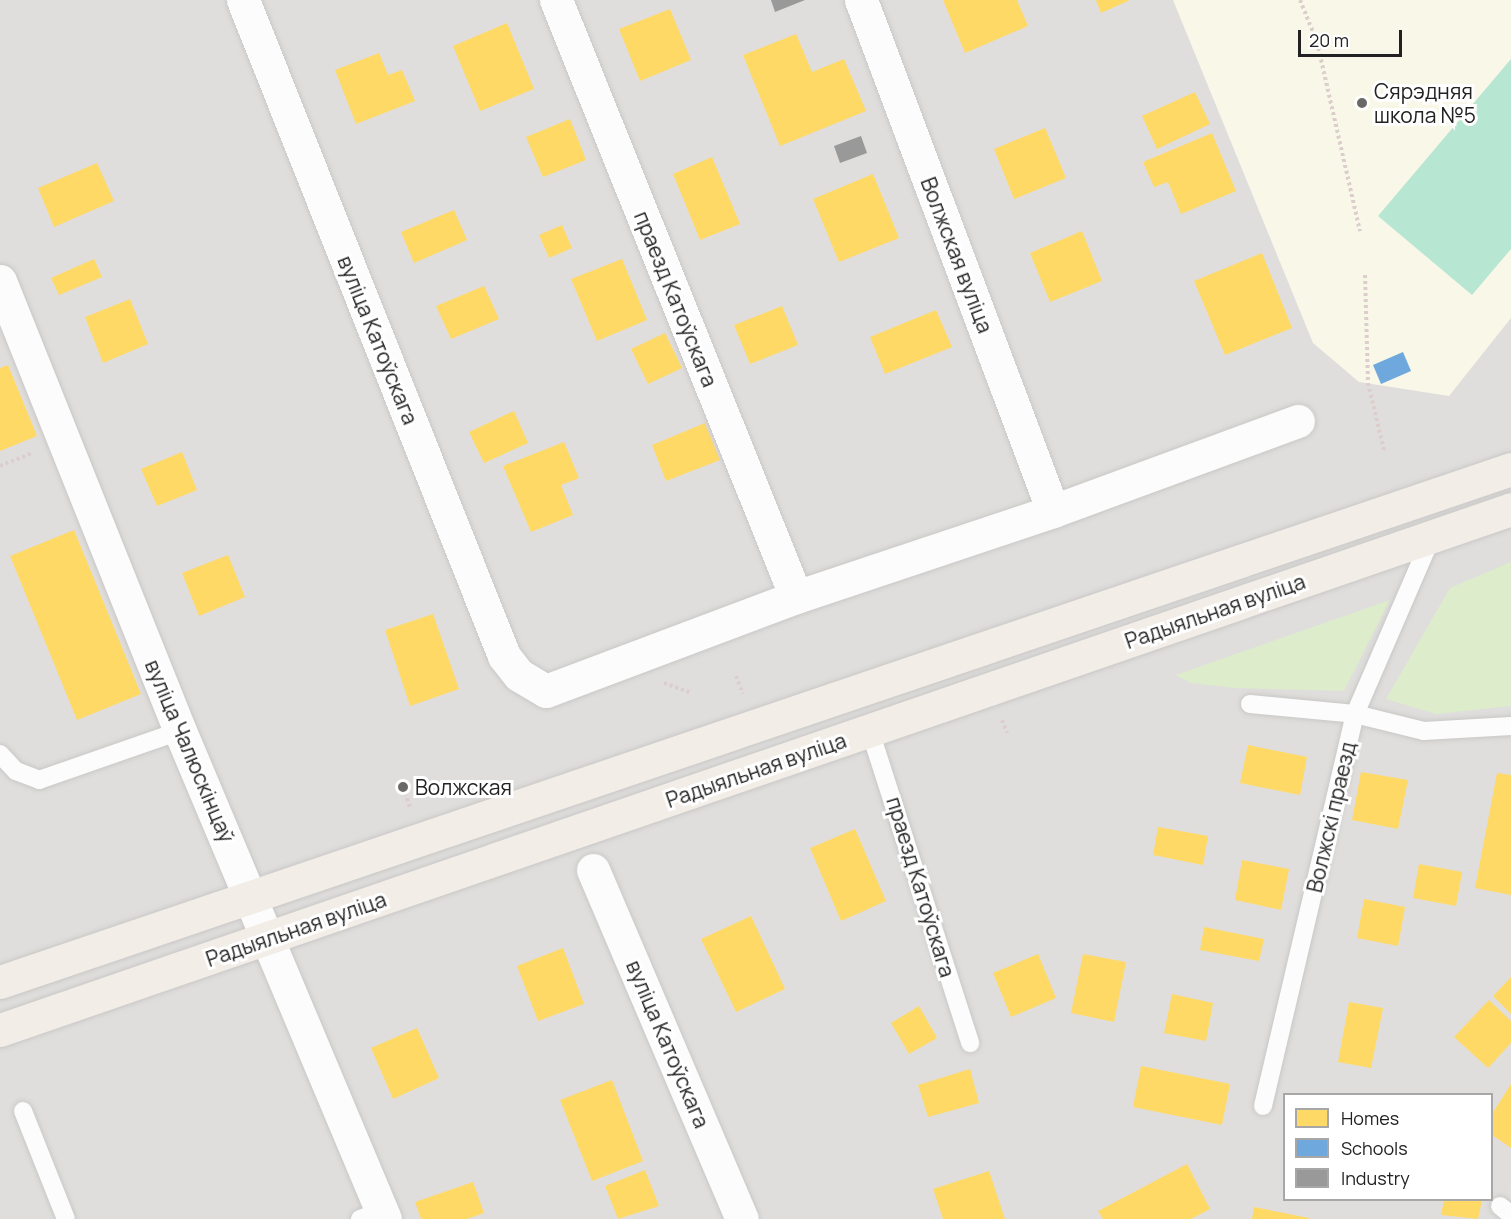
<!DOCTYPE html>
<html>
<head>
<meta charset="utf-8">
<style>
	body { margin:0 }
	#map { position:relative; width:1511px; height:1219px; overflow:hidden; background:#f0eeeb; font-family:Manrope,sans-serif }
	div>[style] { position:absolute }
	.residential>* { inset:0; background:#dfdedc }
	.education>* { inset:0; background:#f8f7e8 }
	.grass>* { inset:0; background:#ddeccb }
	.pitch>* { inset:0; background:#b7e6d2 }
	.homes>* { inset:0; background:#ffd966 }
	.schools>* { inset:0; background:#6fa8dc }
	.industry>* { inset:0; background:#999 }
	.path>* { height:4px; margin-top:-2px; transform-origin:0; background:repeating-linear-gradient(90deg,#dccecd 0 3px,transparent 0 6px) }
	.roads { filter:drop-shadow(0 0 2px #c9c8c7) drop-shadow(0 0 2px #c9c8c7) }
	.lane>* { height:18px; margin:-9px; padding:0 9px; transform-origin:9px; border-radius:9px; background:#fdfcfc }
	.street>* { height:33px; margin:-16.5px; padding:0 16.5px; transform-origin:16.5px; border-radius:16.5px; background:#fdfcfc }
	.primary>* { height:33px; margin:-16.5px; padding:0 16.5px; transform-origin:16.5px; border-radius:16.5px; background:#f3ede7 }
	.dots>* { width:16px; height:16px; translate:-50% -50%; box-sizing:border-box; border:3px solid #fff; border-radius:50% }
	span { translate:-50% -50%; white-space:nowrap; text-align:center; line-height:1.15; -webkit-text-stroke:6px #fff; paint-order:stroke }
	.poi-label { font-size:21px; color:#222 }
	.left { translate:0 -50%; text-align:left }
	.street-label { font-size:21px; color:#222 }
	.legend { position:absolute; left:1283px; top:1093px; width:210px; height:108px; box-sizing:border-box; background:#fff; border:2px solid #a7a7a7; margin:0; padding:8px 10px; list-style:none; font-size:18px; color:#222 }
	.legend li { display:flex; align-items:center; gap:12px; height:30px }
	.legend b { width:30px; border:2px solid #a7a7a7 }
	.scale { position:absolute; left:1298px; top:30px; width:104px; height:27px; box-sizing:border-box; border:3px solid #222; border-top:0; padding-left:8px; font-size:18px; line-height:21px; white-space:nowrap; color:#222; -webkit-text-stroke:4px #fff; paint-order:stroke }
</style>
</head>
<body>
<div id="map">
	<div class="residential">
		<i style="clip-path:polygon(evenodd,0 0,1511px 0,1511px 1219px,0 1219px,0 0,1284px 1094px,1492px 1094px,1492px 1200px,1284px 1200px,1284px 1094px)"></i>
	</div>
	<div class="education">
		<i style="clip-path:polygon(1173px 0,1511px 0,1511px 318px,1449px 396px,1359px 382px,1313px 343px)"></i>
	</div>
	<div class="grass">
		<i style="clip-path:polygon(1511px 562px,1511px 706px,1436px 714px,1386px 699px,1450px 588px)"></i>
		<i style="clip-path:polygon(1390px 600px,1344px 691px,1235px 688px,1191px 683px,1176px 675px)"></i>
	</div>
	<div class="pitch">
		<i style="clip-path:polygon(1511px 59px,1511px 249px,1472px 295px,1378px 216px)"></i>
	</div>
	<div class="homes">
		<i style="clip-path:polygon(943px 0,1017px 0,1028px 26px,965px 53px)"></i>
		<i style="clip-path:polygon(1096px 0,1130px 0,1101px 13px)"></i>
		<i style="clip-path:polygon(670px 9px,691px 60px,640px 81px,619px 29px)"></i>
		<i style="clip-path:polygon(507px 23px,534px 89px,480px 111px,453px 46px)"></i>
		<i style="clip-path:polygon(796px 34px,812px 72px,844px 59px,866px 111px,780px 146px,743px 55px)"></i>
		<i style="clip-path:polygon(379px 53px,388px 75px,402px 70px,415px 101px,356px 124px,335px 70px)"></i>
		<i style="clip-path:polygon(1195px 92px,1210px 124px,1157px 149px,1142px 116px)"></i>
		<i style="clip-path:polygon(570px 119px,586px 160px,543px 177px,526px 137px)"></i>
		<i style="clip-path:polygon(1045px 128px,1066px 178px,1014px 199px,994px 149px)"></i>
		<i style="clip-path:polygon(1212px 133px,1236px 191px,1181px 214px,1168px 182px,1154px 187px,1143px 162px)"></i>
		<i style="clip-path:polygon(712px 157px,740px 224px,700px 240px,673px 174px)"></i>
		<i style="clip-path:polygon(97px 163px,114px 201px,54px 227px,38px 188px)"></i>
		<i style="clip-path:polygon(873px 174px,899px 238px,839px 262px,813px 199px)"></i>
		<i style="clip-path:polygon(454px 210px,467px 240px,414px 263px,401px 232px)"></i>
		<i style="clip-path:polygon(562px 225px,572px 248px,549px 258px,539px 235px)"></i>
		<i style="clip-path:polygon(1082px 231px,1102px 281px,1050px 302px,1030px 253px)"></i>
		<i style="clip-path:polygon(1262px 253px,1292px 328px,1225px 355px,1194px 281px)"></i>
		<i style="clip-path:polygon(94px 259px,102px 277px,59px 295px,51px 278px)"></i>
		<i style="clip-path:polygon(622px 259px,647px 320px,597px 341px,571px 279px)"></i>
		<i style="clip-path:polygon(484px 286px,499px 319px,451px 339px,436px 306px)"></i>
		<i style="clip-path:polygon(130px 299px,148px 344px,103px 363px,85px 317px)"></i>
		<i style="clip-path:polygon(782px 306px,798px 345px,750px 364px,734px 325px)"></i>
		<i style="clip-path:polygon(936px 310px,952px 347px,885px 374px,870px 337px)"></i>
		<i style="clip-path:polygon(665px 333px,682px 368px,648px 384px,631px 349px)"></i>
		<i style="clip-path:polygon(8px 365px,37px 436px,0 451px,0 368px)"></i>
		<i style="clip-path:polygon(514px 411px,528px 443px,484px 463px,469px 432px)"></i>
		<i style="clip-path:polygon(705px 423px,720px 460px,666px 481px,652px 445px)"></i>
		<i style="clip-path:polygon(564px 442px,579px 478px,561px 485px,573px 515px,531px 532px,503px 466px)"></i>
		<i style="clip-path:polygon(182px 452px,197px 490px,157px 506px,141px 469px)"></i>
		<i style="clip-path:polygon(74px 530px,141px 694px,77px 720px,10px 556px)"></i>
		<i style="clip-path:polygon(228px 555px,245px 597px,199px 616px,182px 573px)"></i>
		<i style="clip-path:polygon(433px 614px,459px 689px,410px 706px,385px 630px)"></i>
		<i style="clip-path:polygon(1248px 745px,1307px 757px,1300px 795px,1240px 783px)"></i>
		<i style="clip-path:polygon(1361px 772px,1408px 780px,1398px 829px,1352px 820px)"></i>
		<i style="clip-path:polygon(1497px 773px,1511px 775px,1511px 895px,1475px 888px)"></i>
		<i style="clip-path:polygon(1158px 827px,1208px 836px,1203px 865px,1153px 855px)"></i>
		<i style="clip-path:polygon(855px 829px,886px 901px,841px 921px,810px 848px)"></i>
		<i style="clip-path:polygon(1242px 860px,1289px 869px,1281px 910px,1235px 900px)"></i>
		<i style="clip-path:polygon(1419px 864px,1462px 872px,1456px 906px,1413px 898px)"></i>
		<i style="clip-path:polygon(1364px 899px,1405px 907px,1398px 946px,1357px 938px)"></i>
		<i style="clip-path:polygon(751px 916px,785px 989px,736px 1012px,701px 939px)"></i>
		<i style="clip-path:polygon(1204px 927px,1264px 939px,1259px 961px,1200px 950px)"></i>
		<i style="clip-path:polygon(563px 948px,584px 1004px,538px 1021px,517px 966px)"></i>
		<i style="clip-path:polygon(1038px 954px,1056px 998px,1011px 1017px,993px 973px)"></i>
		<i style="clip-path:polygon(1083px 954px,1126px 962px,1114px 1022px,1071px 1013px)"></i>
		<i style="clip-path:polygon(1511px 977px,1511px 1014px,1493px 996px)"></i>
		<i style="clip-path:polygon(1172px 994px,1213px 1003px,1206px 1041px,1164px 1033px)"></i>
		<i style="clip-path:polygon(1489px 1000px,1511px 1021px,1511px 1043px,1488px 1068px,1454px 1037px)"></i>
		<i style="clip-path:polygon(1349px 1002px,1383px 1008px,1371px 1068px,1338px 1062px)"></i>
		<i style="clip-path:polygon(919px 1006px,937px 1038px,909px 1054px,891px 1023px)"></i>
		<i style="clip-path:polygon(417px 1028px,439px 1078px,393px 1099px,371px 1048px)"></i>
		<i style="clip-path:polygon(1141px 1066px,1230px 1084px,1222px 1125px,1133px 1107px)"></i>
		<i style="clip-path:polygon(970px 1069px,979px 1103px,928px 1117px,918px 1085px)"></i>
		<i style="clip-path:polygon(612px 1080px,643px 1161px,592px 1181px,560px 1100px)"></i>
		<i style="clip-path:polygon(1511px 1084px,1511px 1148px,1492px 1135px,1492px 1114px)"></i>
		<i style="clip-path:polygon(1187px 1164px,1210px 1209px,1191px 1219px,1103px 1219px,1098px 1211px)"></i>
		<i style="clip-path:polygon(645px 1170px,659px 1206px,618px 1219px,605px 1186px)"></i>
		<i style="clip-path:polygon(989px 1171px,1005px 1219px,943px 1219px,933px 1189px)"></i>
		<i style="clip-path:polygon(473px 1182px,484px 1213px,467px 1219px,421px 1219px,415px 1202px)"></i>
		<i style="clip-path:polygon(1444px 1200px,1482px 1200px,1478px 1219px,1441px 1215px)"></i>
		<i style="clip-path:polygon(1254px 1207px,1309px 1218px,1309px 1219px,1252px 1219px)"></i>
	</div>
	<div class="schools">
		<i style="clip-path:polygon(1403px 352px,1411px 371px,1381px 384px,1373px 365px)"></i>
	</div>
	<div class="industry">
		<i style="clip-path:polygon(771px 0,805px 0,775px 12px)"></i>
		<i style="clip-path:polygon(861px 136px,867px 153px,840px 163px,834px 146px)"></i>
	</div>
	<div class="path">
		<i style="left:1300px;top:0;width:45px;rotate:68deg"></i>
		<i style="left:1317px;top:42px;width:194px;rotate:77.2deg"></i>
		<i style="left:1365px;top:275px;width:108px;rotate:88.4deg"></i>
		<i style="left:1368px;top:383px;width:69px;rotate:76.6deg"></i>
		<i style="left:0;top:466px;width:35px;rotate:-22deg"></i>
		<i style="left:736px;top:676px;width:19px;rotate:69deg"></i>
		<i style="left:664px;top:683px;width:27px;rotate:20deg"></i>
		<i style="left:1002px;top:720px;width:14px;rotate:69deg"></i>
		<i style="left:403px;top:787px;width:21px;rotate:71deg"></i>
	</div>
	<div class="roads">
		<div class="lane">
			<i style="left:1250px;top:704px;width:105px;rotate:5.4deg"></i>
			<i style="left:1355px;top:714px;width:71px;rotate:13.8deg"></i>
			<i style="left:1424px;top:731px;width:87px;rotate:-3.3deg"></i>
			<i style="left:870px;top:731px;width:328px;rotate:72.2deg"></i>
			<i style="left:0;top:754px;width:23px;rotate:47deg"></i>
			<i style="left:16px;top:771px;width:25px;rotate:21deg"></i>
			<i style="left:39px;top:780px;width:149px;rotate:-19.2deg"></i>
			<i style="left:1263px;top:1106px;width:403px;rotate:-76.8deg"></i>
			<i style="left:1355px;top:714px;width:192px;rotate:-66.6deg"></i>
			<i style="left:23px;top:1111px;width:116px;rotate:68.3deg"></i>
			<i style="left:1500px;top:1206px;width:14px;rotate:39deg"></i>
			<i style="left:360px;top:1219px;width:23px;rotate:-20deg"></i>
		</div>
		<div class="street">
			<i style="left:243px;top:0;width:706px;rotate:68.3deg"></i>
			<i style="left:504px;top:656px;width:24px;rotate:52deg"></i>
			<i style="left:519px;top:675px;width:31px;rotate:31deg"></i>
			<i style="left:546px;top:691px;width:267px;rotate:-20.6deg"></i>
			<i style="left:796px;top:597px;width:271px;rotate:-18.5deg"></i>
			<i style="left:1053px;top:511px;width:261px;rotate:-20.2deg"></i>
			<i style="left:556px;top:0;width:643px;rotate:68.1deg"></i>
			<i style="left:861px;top:0;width:546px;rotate:69.41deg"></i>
			<i style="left:0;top:281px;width:485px;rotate:68.2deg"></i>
			<i style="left:180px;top:731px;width:529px;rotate:67.21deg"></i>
			<i style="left:593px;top:870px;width:379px;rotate:66.9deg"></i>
		</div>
		<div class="primary">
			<i style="left:0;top:982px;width:1596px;rotate:-18.75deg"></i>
			<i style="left:0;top:1030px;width:1598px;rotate:-19.02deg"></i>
		</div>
	</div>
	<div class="dots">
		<i style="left:1362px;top:103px;background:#6a6968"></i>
		<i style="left:403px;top:787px;background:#6a6968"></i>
	</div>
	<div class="poi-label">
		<span class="left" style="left:1374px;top:103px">Сярэдняя<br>школа №5</span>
		<span class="left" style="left:415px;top:787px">Волжская</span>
	</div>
	<div class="street-label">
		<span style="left:957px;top:255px;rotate:69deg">Волжская вуліца</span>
		<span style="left:676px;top:299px;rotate:68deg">праезд Катоўскага</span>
		<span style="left:378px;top:340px;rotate:68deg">вуліца Катоўскага</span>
		<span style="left:1215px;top:611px;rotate:-19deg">Радыяльная вуліца</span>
		<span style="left:190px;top:751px;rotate:67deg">вуліца Чалюскінцаў</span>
		<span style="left:756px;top:770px;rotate:-19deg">Радыяльная вуліца</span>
		<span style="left:1331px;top:817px;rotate:-77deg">Волжскі праезд</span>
		<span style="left:921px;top:887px;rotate:73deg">праезд Катоўскага</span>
		<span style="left:296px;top:929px;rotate:-19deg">Радыяльная вуліца</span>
		<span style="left:668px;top:1044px;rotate:67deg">вуліца Катоўскага</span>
	</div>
	<ul class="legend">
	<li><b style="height:16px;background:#ffd966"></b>Homes</li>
	<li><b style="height:16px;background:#6fa8dc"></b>Schools</li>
	<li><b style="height:16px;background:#999"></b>Industry</li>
	</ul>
	<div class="scale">20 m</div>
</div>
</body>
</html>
